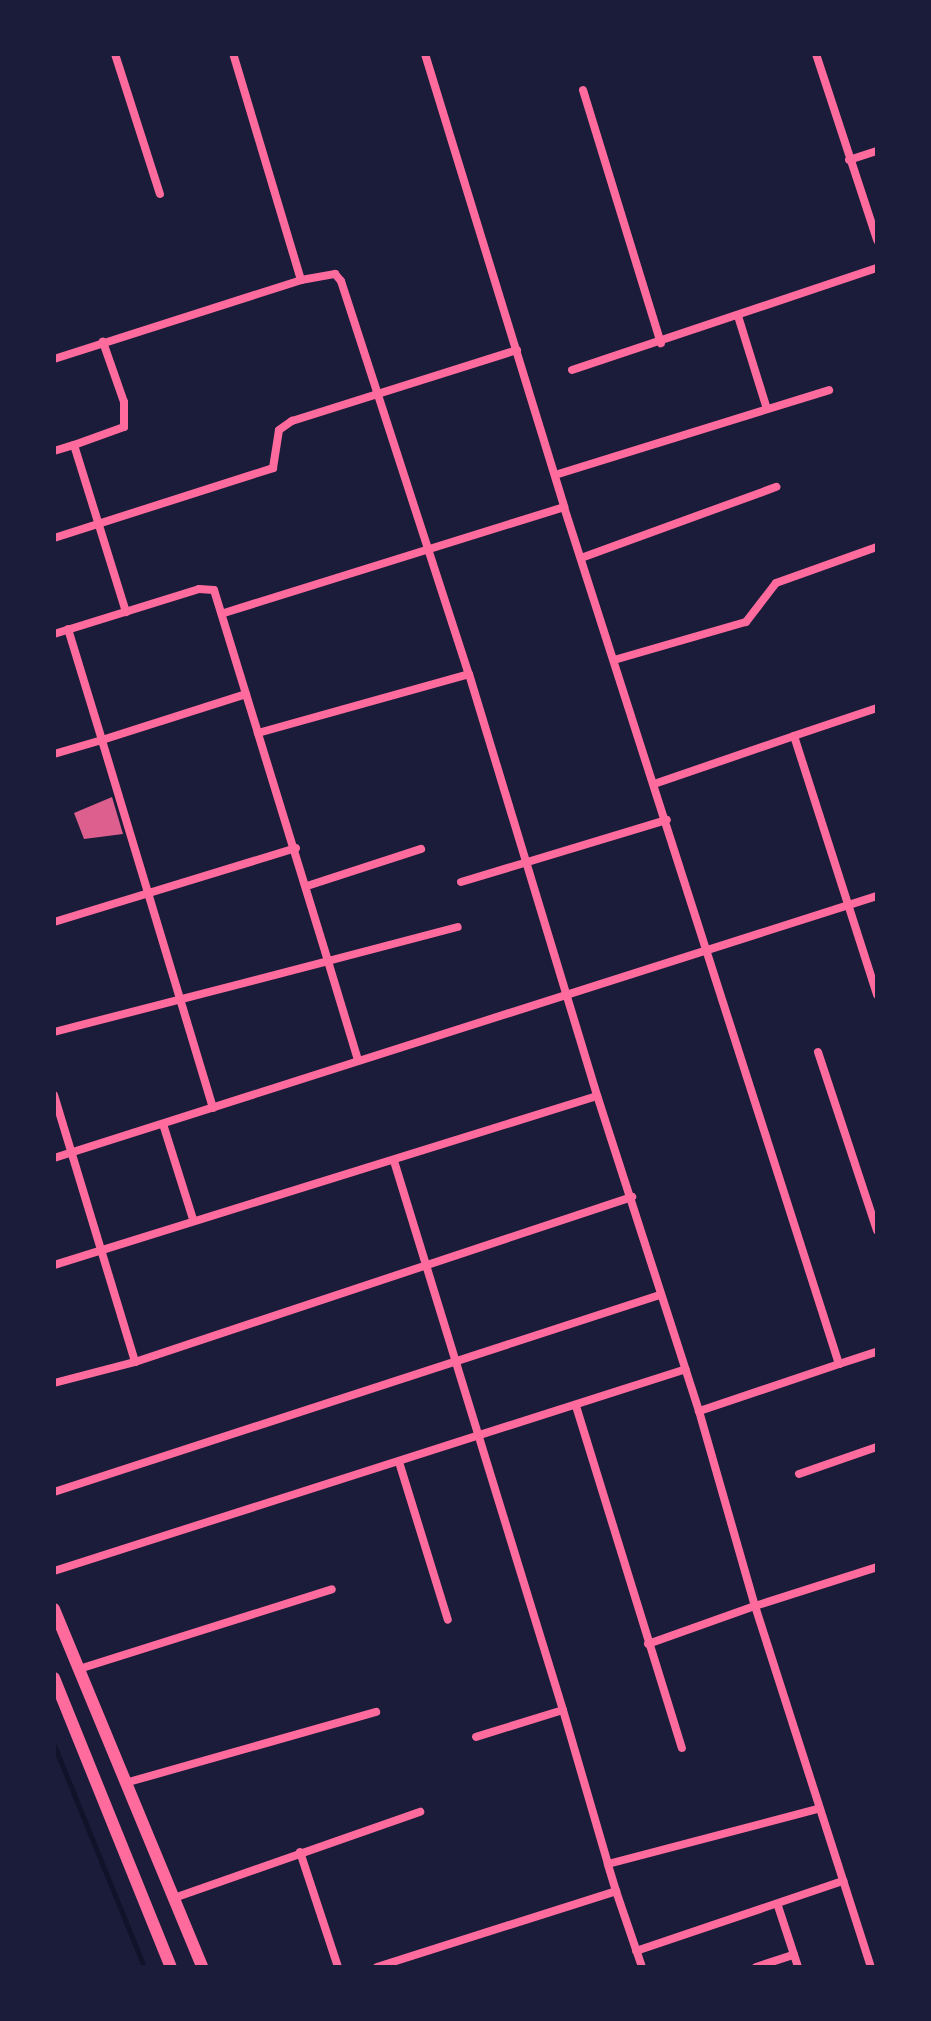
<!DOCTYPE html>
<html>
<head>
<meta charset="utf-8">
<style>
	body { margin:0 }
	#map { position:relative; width:931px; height:2021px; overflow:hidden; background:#1b1b3a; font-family:"Open Sans",sans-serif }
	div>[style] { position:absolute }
	.stream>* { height:5px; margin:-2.5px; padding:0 2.5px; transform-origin:2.5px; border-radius:2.5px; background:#12122b }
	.building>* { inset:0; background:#dd5f8e }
	.minor>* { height:8px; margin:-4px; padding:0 4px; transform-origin:4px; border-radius:4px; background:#ff6b9d }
	.primary>* { height:12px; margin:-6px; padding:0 6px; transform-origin:6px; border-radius:6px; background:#ff6b9d }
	span { translate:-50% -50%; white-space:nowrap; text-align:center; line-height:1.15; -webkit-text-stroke:8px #1b1b3a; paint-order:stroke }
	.frame { position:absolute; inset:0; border:56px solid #1b1b3a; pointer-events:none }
</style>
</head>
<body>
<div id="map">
	<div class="stream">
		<i style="left:54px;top:1745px;width:240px;rotate:67.9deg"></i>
	</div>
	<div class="building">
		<i style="clip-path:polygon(112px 797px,123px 834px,84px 839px,74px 813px)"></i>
	</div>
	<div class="minor">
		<i style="left:115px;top:54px;width:147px;rotate:72.2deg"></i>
		<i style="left:425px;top:54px;width:474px;rotate:72.9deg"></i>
		<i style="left:816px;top:54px;width:196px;rotate:71.8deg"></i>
		<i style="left:583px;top:90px;width:265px;rotate:72.9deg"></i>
		<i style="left:849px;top:160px;width:29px;rotate:-18deg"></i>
		<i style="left:301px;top:280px;width:35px;rotate:-10deg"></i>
		<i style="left:335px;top:274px;width:9px;rotate:49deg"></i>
		<i style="left:341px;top:281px;width:413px;rotate:72deg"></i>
		<i style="left:738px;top:316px;width:97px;rotate:72.7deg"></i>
		<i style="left:54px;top:359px;width:259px;rotate:-17.7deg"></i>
		<i style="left:301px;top:280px;width:236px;rotate:-106.7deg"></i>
		<i style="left:572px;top:370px;width:322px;rotate:-18.5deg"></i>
		<i style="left:74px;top:445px;width:53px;rotate:-19.8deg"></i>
		<i style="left:124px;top:427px;width:25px;rotate:-90deg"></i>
		<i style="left:124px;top:402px;width:64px;rotate:-109.3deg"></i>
		<i style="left:54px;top:451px;width:21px;rotate:-17deg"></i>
		<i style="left:74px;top:445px;width:175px;rotate:72.7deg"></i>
		<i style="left:555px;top:475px;width:287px;rotate:-17.2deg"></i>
		<i style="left:54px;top:538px;width:230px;rotate:-17.7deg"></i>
		<i style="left:273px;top:468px;width:38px;rotate:-81deg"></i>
		<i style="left:279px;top:430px;width:16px;rotate:-35deg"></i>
		<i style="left:292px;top:421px;width:236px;rotate:-17.5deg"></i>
		<i style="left:581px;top:558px;width:208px;rotate:-20deg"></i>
		<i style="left:224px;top:613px;width:356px;rotate:-17.3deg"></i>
		<i style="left:564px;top:507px;width:900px;rotate:72.21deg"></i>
		<i style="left:839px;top:1364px;width:148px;rotate:161.4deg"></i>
		<i style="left:699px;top:1411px;width:331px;rotate:-107.9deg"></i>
		<i style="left:54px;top:634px;width:152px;rotate:-17.2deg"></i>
		<i style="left:199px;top:589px;width:15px;rotate:4deg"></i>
		<i style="left:214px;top:590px;width:109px;rotate:72.9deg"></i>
		<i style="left:614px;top:660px;width:137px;rotate:-16.1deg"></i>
		<i style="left:746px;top:622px;width:49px;rotate:-52.4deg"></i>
		<i style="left:776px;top:583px;width:107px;rotate:-19.6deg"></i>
		<i style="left:877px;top:708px;width:88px;rotate:161.4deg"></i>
		<i style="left:794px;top:736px;width:272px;rotate:72.2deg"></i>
		<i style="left:54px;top:754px;width:50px;rotate:-16.3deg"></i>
		<i style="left:102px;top:740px;width:116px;rotate:-107deg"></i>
		<i style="left:654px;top:784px;width:148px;rotate:-18.9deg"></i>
		<i style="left:461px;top:882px;width:215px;rotate:-16.8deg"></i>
		<i style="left:307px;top:886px;width:120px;rotate:-18deg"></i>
		<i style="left:54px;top:922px;width:253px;rotate:-17deg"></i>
		<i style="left:54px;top:1032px;width:283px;rotate:-14.5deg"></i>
		<i style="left:328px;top:961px;width:239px;rotate:-107.1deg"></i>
		<i style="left:258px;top:733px;width:219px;rotate:-15.6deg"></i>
		<i style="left:469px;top:674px;width:441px;rotate:73.1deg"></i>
		<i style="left:597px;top:1096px;width:569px;rotate:162.71deg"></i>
		<i style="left:818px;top:1052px;width:188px;rotate:71.7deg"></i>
		<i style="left:358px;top:1060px;width:103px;rotate:-106.9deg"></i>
		<i style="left:328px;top:961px;width:134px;rotate:-14.7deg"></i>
		<i style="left:54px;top:1095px;width:279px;rotate:73.1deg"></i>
		<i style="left:213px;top:1108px;width:384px;rotate:-106.8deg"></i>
		<i style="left:102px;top:740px;width:151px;rotate:-17.7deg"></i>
		<i style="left:246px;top:694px;width:41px;rotate:72.9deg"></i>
		<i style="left:163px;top:1124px;width:100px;rotate:72.5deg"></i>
		<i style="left:54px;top:1158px;width:864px;rotate:-17.66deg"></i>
		<i style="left:394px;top:1161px;width:574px;rotate:72.89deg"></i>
		<i style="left:563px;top:1710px;width:91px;rotate:162.8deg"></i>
		<i style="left:839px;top:1364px;width:40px;rotate:-18deg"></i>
		<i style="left:54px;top:1383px;width:84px;rotate:-14.5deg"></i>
		<i style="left:135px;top:1362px;width:524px;rotate:-18.37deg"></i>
		<i style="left:576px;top:1406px;width:358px;rotate:72.8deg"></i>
		<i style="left:699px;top:1411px;width:203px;rotate:74deg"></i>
		<i style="left:755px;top:1606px;width:128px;rotate:-17.7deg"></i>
		<i style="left:399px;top:1462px;width:165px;rotate:72.8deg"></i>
		<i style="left:799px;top:1474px;width:83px;rotate:-19.1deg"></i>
		<i style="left:54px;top:1492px;width:637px;rotate:-18.01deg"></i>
		<i style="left:54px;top:1571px;width:663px;rotate:-17.72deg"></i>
		<i style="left:648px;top:1644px;width:114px;rotate:-19.6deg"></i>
		<i style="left:755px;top:1606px;width:379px;rotate:72.2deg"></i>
		<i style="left:79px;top:1669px;width:265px;rotate:-17.5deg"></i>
		<i style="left:563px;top:1710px;width:160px;rotate:73.7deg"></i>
		<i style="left:125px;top:1783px;width:261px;rotate:-15.8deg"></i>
		<i style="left:300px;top:1852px;width:121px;rotate:71.7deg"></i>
		<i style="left:616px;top:1891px;width:80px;rotate:71.1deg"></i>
		<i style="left:174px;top:1898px;width:261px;rotate:-19.3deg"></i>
		<i style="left:778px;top:1906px;width:64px;rotate:71.8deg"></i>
		<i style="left:636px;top:1951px;width:219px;rotate:-18.7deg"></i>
		<i style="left:377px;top:1967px;width:251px;rotate:-17.6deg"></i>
		<i style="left:616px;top:1891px;width:28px;rotate:-107deg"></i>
		<i style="left:608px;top:1864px;width:217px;rotate:-14.7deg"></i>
		<i style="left:756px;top:1967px;width:40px;rotate:-18deg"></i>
	</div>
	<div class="primary">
		<i style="left:54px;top:1609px;width:387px;rotate:67.5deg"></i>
		<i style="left:54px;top:1678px;width:312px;rotate:68deg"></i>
	</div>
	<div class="frame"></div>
</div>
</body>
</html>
